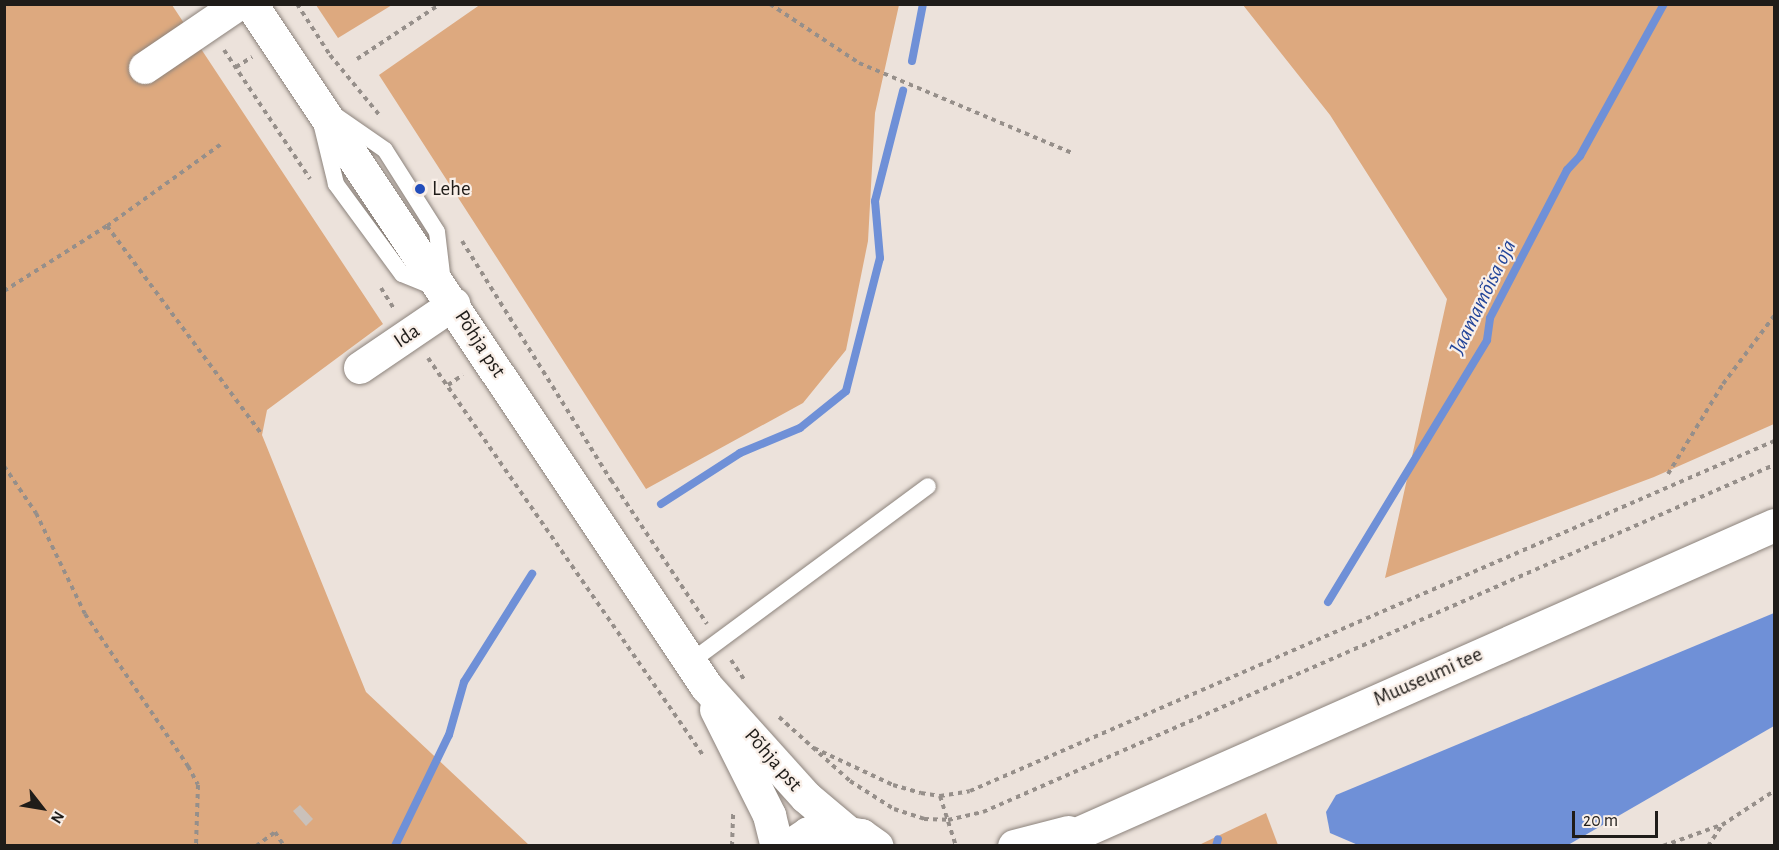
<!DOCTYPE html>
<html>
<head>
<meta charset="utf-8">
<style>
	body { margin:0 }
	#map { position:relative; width:1779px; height:850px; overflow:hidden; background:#ece2db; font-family:"Alegreya Sans",sans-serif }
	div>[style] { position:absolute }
	.green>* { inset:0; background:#dda97f }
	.water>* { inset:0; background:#6f90d7 }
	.stream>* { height:8px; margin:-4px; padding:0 4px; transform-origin:4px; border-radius:4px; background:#6f90d7 }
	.building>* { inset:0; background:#cac1ba }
	.path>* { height:4px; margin-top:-2px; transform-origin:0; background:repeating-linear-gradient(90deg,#968f8a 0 4.5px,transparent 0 9px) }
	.roads { filter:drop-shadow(0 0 2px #8c837c) drop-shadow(0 0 2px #8c837c) }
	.service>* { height:16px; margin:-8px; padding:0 8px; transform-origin:8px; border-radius:8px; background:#fff }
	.minor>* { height:32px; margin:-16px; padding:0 16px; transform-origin:16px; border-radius:16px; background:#fff }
	.tertiary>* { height:33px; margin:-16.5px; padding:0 16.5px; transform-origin:16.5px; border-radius:16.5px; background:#fff }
	.dots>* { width:16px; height:16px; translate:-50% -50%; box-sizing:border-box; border:3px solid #f9efe8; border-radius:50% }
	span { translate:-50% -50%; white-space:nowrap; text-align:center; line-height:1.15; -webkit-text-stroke:4.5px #f9efe8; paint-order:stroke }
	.poi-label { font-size:21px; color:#1f1c19 }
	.left { translate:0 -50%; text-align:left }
	.street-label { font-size:21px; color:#1f1c19 }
	.water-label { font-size:22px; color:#234599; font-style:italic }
	.frame { position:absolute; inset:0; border:6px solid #1f1c19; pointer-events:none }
	.north { position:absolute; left:12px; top:778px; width:60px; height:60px; -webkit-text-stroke:4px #f9efe8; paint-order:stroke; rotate:121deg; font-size:16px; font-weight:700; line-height:24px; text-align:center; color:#1f1c19 }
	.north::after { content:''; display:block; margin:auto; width:21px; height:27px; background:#1f1c19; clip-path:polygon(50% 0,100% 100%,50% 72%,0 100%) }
	.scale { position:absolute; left:1572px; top:811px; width:86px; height:27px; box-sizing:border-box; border:3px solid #1f1c19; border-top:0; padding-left:8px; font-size:18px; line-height:21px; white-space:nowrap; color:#1f1c19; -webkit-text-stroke:4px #f9efe8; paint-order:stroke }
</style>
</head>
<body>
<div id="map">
	<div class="green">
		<i style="clip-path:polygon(481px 4px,899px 5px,875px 113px,868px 241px,846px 350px,803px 403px,646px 489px,379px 75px)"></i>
		<i style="clip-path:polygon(5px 5px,172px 5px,383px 324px,267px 410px,262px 435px,366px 692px,529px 845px,5px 846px)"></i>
		<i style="clip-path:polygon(316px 5px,392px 5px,338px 38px)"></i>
		<i style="clip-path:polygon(1243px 5px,1774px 5px,1774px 424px,1654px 477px,1385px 578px,1447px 299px,1330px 115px)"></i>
		<i style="clip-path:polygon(1266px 813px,1278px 845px,1199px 845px)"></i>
	</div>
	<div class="water">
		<i style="clip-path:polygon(1774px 613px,1774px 726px,1568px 845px,1358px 845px,1330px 833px,1326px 812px,1336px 795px)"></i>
	</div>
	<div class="stream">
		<i style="left:912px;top:61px;width:58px;rotate:-79.1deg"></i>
		<i style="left:661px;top:504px;width:94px;rotate:-32.8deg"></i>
		<i style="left:740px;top:453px;width:65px;rotate:-22.6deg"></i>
		<i style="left:800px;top:428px;width:59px;rotate:-38.8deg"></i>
		<i style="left:846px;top:391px;width:137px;rotate:-75.7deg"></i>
		<i style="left:880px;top:258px;width:57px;rotate:-95deg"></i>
		<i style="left:875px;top:201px;width:114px;rotate:-75.7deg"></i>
		<i style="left:1328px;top:602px;width:306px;rotate:-58.7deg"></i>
		<i style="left:1487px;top:340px;width:22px;rotate:-82deg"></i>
		<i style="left:1490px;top:318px;width:167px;rotate:-62.5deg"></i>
		<i style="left:1567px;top:170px;width:19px;rotate:-47deg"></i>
		<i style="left:1580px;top:156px;width:174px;rotate:-61.1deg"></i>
		<i style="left:395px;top:846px;width:123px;rotate:-64.1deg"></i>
		<i style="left:449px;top:735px;width:55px;rotate:-74.2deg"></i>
		<i style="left:464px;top:682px;width:128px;rotate:-57.8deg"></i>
		<i style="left:1216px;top:846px;width:7px;rotate:-74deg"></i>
	</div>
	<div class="building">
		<i style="clip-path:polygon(300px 805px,313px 819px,306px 826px,293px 811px)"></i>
	</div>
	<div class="path">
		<i style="left:297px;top:4px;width:61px;rotate:57.1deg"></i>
		<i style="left:330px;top:55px;width:80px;rotate:50.6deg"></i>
		<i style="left:770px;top:4px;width:107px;rotate:33.5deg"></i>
		<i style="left:859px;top:63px;width:233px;rotate:22.9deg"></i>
		<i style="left:224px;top:50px;width:155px;rotate:56.3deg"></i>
		<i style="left:357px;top:59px;width:100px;rotate:-33.5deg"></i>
		<i style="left:236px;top:67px;width:19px;rotate:-32deg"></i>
		<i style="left:107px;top:226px;width:260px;rotate:53.4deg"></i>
		<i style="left:462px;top:241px;width:282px;rotate:58.1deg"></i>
		<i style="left:611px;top:480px;width:173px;rotate:56.3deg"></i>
		<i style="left:381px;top:288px;width:26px;rotate:58deg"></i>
		<i style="left:4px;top:291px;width:122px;rotate:-32.3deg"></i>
		<i style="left:107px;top:226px;width:140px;rotate:-35.7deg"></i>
		<i style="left:428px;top:358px;width:482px;rotate:55.3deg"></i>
		<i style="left:448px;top:385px;width:18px;rotate:-34deg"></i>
		<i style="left:4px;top:466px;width:57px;rotate:55.8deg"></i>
		<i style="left:36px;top:513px;width:112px;rotate:64.1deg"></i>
		<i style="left:85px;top:614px;width:184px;rotate:55.9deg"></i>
		<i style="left:188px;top:766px;width:21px;rotate:62deg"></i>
		<i style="left:198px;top:785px;width:61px;rotate:91.9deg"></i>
		<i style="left:1668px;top:474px;width:105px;rotate:-58.6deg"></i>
		<i style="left:1723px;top:384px;width:85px;rotate:-53.1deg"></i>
		<i style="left:731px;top:660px;width:23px;rotate:56deg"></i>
		<i style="left:779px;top:717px;width:96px;rotate:42deg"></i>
		<i style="left:850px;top:781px;width:52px;rotate:32.5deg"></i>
		<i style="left:894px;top:809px;width:32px;rotate:18deg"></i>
		<i style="left:924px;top:819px;width:24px;rotate:2deg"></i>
		<i style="left:948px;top:820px;width:36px;rotate:-13deg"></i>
		<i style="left:983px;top:812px;width:864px;rotate:-23.69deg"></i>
		<i style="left:814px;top:748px;width:87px;rotate:25.1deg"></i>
		<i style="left:893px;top:785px;width:29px;rotate:16deg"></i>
		<i style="left:921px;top:793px;width:19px;rotate:9deg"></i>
		<i style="left:940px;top:796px;width:30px;rotate:-9deg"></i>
		<i style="left:970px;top:791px;width:877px;rotate:-23.52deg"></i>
		<i style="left:940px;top:796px;width:52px;rotate:72.3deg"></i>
		<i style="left:256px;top:846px;width:24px;rotate:-36deg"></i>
		<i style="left:275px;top:832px;width:17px;rotate:57deg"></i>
		<i style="left:732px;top:846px;width:33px;rotate:-88deg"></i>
		<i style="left:1663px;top:846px;width:62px;rotate:-19.9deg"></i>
		<i style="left:1708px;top:846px;width:25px;rotate:-56deg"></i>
		<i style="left:1722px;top:825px;width:62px;rotate:-33.2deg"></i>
	</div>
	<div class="roads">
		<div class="service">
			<i style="left:316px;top:102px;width:84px;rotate:34.8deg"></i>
			<i style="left:385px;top:150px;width:97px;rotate:57.6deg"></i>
			<i style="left:437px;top:232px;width:59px;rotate:83.2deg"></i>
			<i style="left:444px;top:291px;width:45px;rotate:-158deg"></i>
			<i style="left:402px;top:274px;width:112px;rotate:-126.3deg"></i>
			<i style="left:336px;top:184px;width:84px;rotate:-103.7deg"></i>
			<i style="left:689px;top:663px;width:297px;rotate:-36.5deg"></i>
		</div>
		<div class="minor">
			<i style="left:145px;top:68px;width:114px;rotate:-34.2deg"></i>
			<i style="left:360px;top:368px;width:114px;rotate:-34.2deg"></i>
		</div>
		<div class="tertiary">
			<i style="left:251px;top:4px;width:820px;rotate:56.29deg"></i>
			<i style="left:706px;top:686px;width:149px;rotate:48deg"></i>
			<i style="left:806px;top:797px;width:51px;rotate:40.2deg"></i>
			<i style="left:716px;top:709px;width:119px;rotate:63.4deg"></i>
			<i style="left:769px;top:815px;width:32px;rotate:76deg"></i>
			<i style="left:789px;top:846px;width:23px;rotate:-34deg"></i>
			<i style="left:808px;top:833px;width:18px;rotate:-13deg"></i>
			<i style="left:826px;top:829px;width:36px;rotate:10deg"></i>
			<i style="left:861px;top:835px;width:19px;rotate:35deg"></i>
			<i style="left:1014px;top:846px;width:56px;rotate:-14.5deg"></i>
			<i style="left:1049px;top:846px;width:793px;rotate:-23.88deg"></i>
		</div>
	</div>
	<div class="dots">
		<i style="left:420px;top:189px;background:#224dbb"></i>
	</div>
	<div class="poi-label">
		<span class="left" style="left:432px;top:189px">Lehe</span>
	</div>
	<div class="street-label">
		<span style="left:407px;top:336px;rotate:-34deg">Ida</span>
		<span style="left:480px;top:344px;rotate:57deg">Põhja pst</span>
		<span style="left:1428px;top:677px;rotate:-24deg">Muuseumi tee</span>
		<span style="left:773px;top:760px;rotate:49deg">Põhja pst</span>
	</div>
	<div class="water-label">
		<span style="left:1483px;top:297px;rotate:-64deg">Jaamamõisa oja</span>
	</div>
	<div class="frame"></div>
	<div class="north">N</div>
	<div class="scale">20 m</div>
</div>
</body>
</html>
